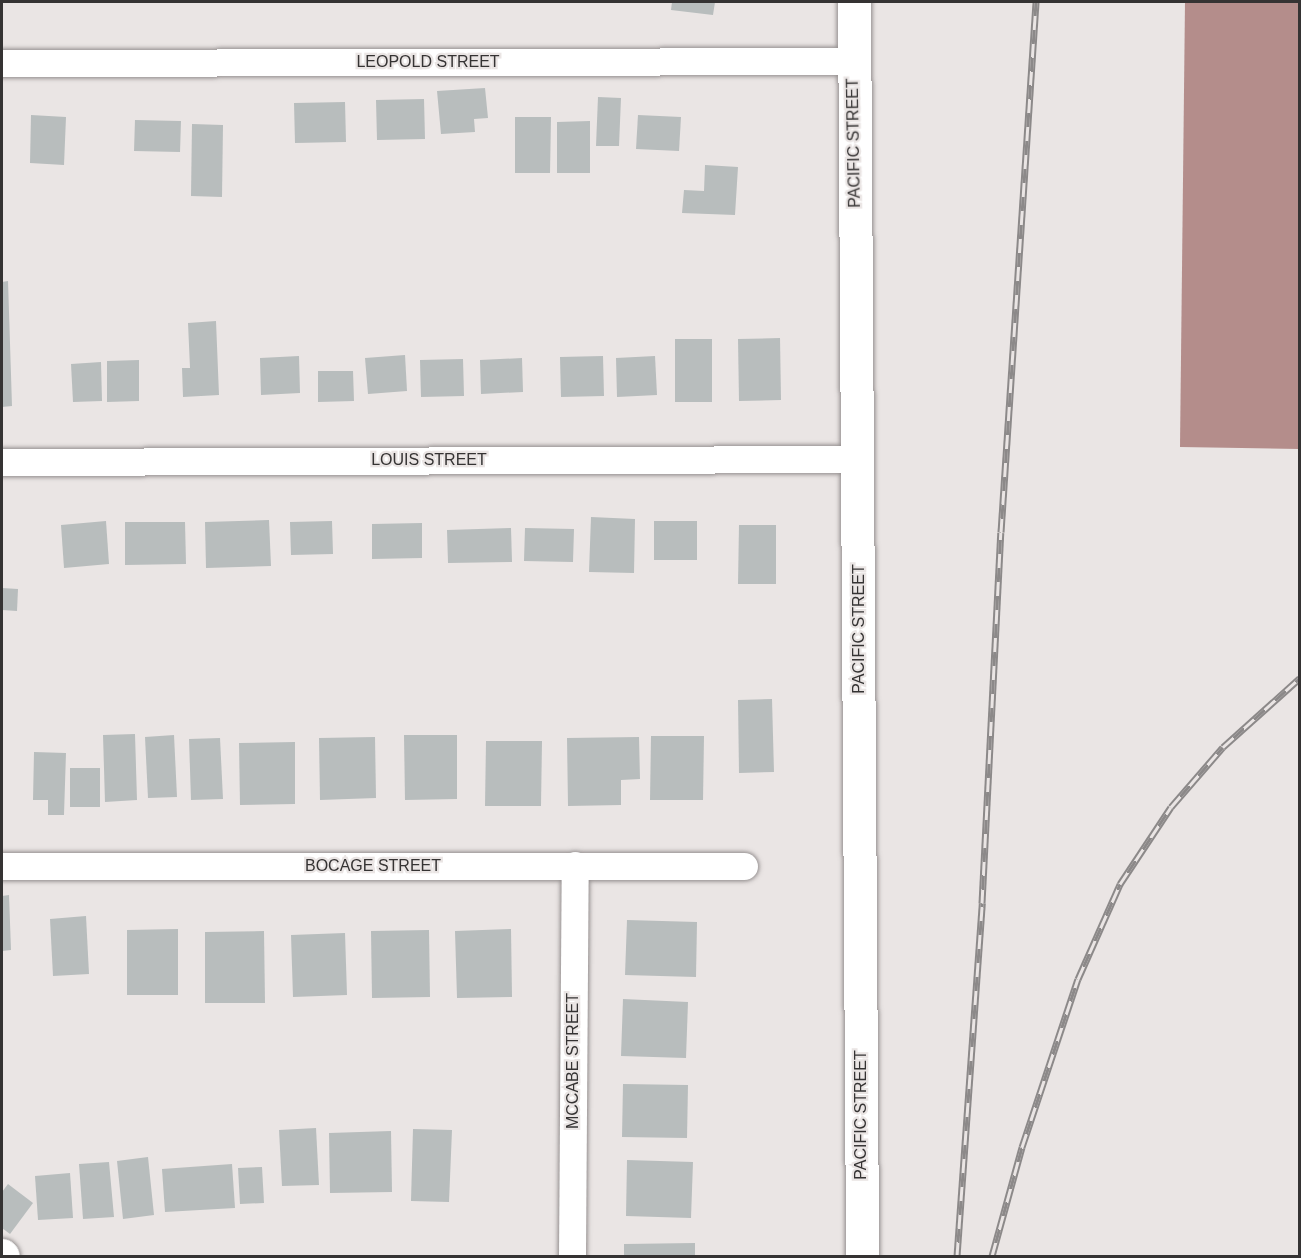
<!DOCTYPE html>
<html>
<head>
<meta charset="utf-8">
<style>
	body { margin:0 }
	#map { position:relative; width:1301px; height:1258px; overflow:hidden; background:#eae5e4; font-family:Helvetica,sans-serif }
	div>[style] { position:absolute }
	.water>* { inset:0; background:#b48d8b }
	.building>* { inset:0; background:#b8bdbd }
	.roads { filter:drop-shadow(0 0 2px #969191) drop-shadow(0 0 2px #969191) }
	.minor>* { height:27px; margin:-13.5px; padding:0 13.5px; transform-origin:13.5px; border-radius:13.5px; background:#fff }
	.tertiary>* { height:33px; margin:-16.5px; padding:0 16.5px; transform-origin:16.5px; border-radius:16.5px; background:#fff }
	.rail>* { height:7px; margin-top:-3.5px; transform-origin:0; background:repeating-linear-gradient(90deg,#eae5e4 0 14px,#8c8989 0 28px); box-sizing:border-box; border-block:2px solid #8c8989 }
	span { translate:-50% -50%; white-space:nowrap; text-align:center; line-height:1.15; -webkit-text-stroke:4.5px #eae5e4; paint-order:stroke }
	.street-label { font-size:16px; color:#353333 }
	.frame { position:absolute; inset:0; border:3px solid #353333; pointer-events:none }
</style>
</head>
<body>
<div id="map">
	<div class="water">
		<i style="clip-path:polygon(1185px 2px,1299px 2px,1299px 449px,1180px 447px)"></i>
	</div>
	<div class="building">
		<i style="clip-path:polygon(672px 2px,715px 2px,713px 15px,671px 10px)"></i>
		<i style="clip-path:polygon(485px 88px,488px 118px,474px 119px,475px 132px,441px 134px,437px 91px)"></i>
		<i style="clip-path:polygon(598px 97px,621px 98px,619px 146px,596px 146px)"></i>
		<i style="clip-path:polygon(424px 99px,425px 139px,377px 140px,376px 100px)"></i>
		<i style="clip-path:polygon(345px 102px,346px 142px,295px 143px,294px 103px)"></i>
		<i style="clip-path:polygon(31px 115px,66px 117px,64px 165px,30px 163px)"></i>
		<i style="clip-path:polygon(638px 115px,681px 117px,679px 151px,636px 149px)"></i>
		<i style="clip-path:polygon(515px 117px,551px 117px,550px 173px,515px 173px)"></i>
		<i style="clip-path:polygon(135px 120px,181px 121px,180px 152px,134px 151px)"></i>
		<i style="clip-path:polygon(590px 121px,590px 173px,557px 173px,557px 122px)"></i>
		<i style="clip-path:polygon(192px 124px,223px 125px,222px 197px,191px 196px)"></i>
		<i style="clip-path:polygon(705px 165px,738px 167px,735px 215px,682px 213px,684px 190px,704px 191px)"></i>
		<i style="clip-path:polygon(8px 281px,12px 406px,2px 407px,2px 282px)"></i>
		<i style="clip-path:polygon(216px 321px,219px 395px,183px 397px,182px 368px,190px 368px,188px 323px)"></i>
		<i style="clip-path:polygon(780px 338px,781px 400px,739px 401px,738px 339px)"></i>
		<i style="clip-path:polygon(675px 339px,712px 339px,712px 402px,675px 402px)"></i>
		<i style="clip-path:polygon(405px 355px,407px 391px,368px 394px,365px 358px)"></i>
		<i style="clip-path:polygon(299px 356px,300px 393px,261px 395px,260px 358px)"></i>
		<i style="clip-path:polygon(603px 356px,604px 396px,561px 397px,560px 357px)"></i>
		<i style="clip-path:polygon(655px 356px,657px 395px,617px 397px,616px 358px)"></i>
		<i style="clip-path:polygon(522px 358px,523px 392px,481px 394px,480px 360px)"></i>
		<i style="clip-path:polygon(463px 359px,464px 396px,421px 397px,420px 360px)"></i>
		<i style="clip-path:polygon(139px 360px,139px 401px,107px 402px,107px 361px)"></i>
		<i style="clip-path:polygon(101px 362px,102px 401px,73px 402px,71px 364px)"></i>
		<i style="clip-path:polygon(318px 371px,353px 371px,354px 401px,318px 402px)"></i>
		<i style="clip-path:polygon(591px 517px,635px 519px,634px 573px,589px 572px)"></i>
		<i style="clip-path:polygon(269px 520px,271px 566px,206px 568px,205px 522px)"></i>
		<i style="clip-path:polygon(106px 521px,109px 564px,64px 568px,61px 525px)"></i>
		<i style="clip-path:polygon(332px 521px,333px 554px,291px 555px,290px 522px)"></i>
		<i style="clip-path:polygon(654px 521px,697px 521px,697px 560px,654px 560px)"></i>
		<i style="clip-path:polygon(125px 522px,185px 522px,186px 564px,125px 565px)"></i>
		<i style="clip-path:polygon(422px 523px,422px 558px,372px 559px,372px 524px)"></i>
		<i style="clip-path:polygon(739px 525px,776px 525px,776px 584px,738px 584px)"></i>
		<i style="clip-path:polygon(511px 528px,512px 562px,448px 563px,447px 530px)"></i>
		<i style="clip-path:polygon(525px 528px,574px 529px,573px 562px,524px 561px)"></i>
		<i style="clip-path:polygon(2px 588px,18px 589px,17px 611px,2px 610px)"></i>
		<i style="clip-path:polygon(772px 699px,774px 772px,739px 773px,738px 700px)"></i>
		<i style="clip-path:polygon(135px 734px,137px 800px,105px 802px,103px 735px)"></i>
		<i style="clip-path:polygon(174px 735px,177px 797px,148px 798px,145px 737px)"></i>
		<i style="clip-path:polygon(404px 735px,457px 735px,457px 799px,405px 800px)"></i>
		<i style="clip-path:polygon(651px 736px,704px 736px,703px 800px,650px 800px)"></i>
		<i style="clip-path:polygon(375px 737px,376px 798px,320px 800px,319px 738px)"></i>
		<i style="clip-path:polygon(639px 737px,640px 779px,621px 780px,621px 805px,568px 806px,567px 738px)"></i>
		<i style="clip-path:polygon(220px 738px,223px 799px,191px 800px,189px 739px)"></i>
		<i style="clip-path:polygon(486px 741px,542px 741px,541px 806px,485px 806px)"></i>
		<i style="clip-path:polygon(295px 742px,295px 804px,240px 805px,239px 743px)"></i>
		<i style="clip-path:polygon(34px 752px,66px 753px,64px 815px,48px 815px,48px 800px,33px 800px)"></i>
		<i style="clip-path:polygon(70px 768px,100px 768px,100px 807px,70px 807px)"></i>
		<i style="clip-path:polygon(9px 895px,11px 950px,2px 951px,2px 896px)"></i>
		<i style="clip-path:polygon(86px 916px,89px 974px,53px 976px,50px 919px)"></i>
		<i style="clip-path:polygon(627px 920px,697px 922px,696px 977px,625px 975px)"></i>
		<i style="clip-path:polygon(178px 929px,178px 995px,127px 995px,127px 930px)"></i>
		<i style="clip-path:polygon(511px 929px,512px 997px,457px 998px,455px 931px)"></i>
		<i style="clip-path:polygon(429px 930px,430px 997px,372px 998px,371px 931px)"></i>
		<i style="clip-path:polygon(264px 931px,265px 1003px,205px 1003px,205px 932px)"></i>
		<i style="clip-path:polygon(345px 933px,347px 995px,293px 997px,291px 935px)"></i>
		<i style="clip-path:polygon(623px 999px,688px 1002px,686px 1058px,621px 1056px)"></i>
		<i style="clip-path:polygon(623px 1084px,688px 1085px,687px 1138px,622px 1137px)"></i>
		<i style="clip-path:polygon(316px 1128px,319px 1185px,282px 1186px,279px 1130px)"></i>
		<i style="clip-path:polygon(413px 1129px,452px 1130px,449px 1202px,411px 1201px)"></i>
		<i style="clip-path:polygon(391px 1131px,392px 1192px,330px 1193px,329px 1133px)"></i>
		<i style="clip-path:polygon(148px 1157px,154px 1215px,123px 1219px,117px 1161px)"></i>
		<i style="clip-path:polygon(627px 1160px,693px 1162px,691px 1218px,626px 1216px)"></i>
		<i style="clip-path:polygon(109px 1162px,114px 1217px,83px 1219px,79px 1164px)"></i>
		<i style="clip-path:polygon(232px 1164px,235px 1208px,165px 1212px,162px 1169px)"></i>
		<i style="clip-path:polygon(262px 1167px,264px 1203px,240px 1204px,238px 1168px)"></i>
		<i style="clip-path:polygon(70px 1173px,73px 1218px,38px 1220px,35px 1176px)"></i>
		<i style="clip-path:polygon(8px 1184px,33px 1203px,10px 1234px,2px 1228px,2px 1192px)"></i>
		<i style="clip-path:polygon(695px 1243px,695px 1256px,624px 1256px,624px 1244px)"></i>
	</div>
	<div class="roads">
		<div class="minor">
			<i style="left:2px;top:63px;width:852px;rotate:-0.13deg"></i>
			<i style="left:2px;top:462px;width:855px;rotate:-0.2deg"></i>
			<i style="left:2px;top:866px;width:742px"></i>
			<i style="left:572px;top:1256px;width:391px;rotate:-89.6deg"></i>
		</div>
		<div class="tertiary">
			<i style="left:854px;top:2px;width:1254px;rotate:89.63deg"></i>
			<i style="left:2px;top:1255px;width:1px;rotate:45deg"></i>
		</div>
	</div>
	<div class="rail">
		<i style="left:957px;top:1256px;width:354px;rotate:-85.9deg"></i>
		<i style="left:982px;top:903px;width:371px;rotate:-87.1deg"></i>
		<i style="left:1001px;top:532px;width:531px;rotate:-86.22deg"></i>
		<i style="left:992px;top:1256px;width:113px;rotate:-74.6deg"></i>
		<i style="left:1022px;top:1147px;width:177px;rotate:-71.6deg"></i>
		<i style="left:1078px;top:979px;width:104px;rotate:-66.1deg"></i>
		<i style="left:1120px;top:884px;width:92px;rotate:-56.5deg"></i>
		<i style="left:1171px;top:807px;width:79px;rotate:-49.1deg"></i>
		<i style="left:1223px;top:747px;width:103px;rotate:-41.9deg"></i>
	</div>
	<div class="street-label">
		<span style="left:428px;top:62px">LEOPOLD STREET</span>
		<span style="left:854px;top:143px;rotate:-91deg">PACIFIC STREET</span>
		<span style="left:429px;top:460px">LOUIS STREET</span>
		<span style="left:859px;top:629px;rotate:-90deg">PACIFIC STREET</span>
		<span style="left:373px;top:866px">BOCAGE STREET</span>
		<span style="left:573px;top:1061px;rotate:-90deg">MCCABE STREET</span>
		<span style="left:861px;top:1115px;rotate:-90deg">PACIFIC STREET</span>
	</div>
	<div class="frame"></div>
</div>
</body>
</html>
